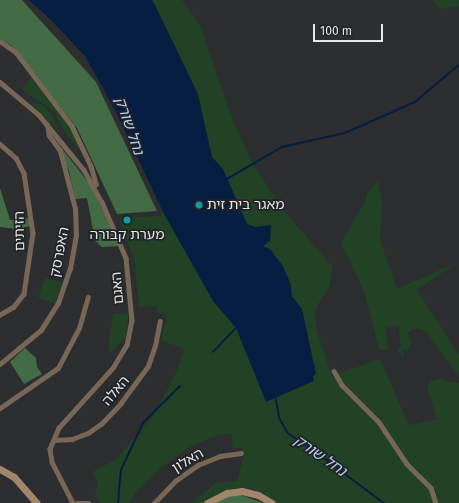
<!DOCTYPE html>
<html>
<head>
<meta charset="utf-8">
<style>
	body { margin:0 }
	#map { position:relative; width:459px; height:503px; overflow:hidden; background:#2c2e30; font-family:"Fira Sans","Noto Sans Hebrew",sans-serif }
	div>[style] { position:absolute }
	.green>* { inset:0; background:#214224 }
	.forest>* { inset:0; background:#426b46 }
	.water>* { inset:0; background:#061e42 }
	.stream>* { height:1.5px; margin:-0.75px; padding:0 0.75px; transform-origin:0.75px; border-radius:0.75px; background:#061e42 }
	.street>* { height:4.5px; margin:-2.25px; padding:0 2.25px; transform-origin:2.25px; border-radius:2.25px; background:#786756 }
	.secondary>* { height:7px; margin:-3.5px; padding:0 3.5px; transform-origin:3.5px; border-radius:3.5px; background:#a2866b }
	.dots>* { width:11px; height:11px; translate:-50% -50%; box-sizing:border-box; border:2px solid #232426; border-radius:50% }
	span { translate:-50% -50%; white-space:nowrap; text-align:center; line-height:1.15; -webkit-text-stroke:3.5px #232426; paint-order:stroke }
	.poi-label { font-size:14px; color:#e5e6e7 }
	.left { translate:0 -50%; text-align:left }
	.street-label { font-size:14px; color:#e5e6e7 }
	.water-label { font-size:15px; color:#b2cdf5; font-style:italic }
	.scale { position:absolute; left:313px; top:24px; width:70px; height:18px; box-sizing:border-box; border:2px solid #e5e6e7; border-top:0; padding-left:5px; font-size:12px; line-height:14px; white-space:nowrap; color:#e5e6e7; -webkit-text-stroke:3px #232426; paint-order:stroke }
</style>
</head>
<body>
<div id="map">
	<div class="green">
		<i style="clip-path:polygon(121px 0,182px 0,200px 25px,234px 124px,253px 164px,284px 211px,333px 267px,329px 287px,317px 306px,315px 315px,317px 331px,332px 376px,380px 359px,409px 425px,437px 419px,427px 387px,431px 381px,444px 377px,443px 381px,459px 383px,459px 503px,275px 503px,265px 495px,248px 488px,235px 488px,203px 503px,191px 503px,216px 483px,237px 481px,244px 455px,242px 448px,233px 448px,231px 433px,212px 437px,188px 448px,159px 469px,135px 493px,129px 503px,100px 503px,95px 496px,98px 482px,92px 472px,117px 459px,154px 415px,176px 373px,184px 349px,161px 340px,166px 321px,165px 312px,157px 313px,156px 306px,139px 307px,135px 262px,119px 218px,160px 216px,186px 165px)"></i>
		<i style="clip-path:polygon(431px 0,459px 0,459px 6px,441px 9px)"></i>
		<i style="clip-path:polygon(32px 77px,74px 133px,85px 156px,65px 133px,55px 112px,21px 89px)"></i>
		<i style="clip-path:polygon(29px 101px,44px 106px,52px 115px,61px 134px)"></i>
		<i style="clip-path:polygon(378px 181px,382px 202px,380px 240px,397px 289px,458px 262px,417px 290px,459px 355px,459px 377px,427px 333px,419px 329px,412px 329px,408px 333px,411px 343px,408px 350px,403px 350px,404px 359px,397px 350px,401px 346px,398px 326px,385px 328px,389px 350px,379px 349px,364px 291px,341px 243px,365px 201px,367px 193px)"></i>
		<i style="clip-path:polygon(45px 278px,63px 283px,55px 303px,38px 298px)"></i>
		<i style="clip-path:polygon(129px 313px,126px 338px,111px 352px,108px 349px,113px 314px)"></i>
	</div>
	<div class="forest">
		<i style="clip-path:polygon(0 0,22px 0,96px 82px,157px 211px,117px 214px,77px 128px,12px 46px,0 39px)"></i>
		<i style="clip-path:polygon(57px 142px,91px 186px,120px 246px,102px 247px,95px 241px,87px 198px,75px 199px,69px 171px)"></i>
		<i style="clip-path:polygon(0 188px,10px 220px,29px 218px,30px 226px,17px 229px,0 227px)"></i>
		<i style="clip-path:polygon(25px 348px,36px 358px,37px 367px,42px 374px,24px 384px,10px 362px)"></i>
		<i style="clip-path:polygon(241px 495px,263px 503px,212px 503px,228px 496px)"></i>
	</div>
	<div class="water">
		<i style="clip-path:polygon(29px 0,152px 0,154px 3px,198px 94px,212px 157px,223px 169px,247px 224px,256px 227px,271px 225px,270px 241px,263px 246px,270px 249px,283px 266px,291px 285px,292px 296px,302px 309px,316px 374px,313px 376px,314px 381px,266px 402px,236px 328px,213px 301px,164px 214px,115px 110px,85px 56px,50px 19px)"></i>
	</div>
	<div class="stream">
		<i style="left:227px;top:179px;width:64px;rotate:-30.2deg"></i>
		<i style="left:282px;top:147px;width:65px;rotate:-12.5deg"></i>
		<i style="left:345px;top:133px;width:77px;rotate:-23.9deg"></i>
		<i style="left:415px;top:102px;width:57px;rotate:-40.1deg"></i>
		<i style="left:213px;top:352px;width:35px;rotate:-46deg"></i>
		<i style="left:276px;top:399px;width:20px;rotate:79deg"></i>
		<i style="left:280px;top:419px;width:16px;rotate:60deg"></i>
		<i style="left:288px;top:433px;width:29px;rotate:34deg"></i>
		<i style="left:312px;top:449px;width:90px;rotate:36.9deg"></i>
		<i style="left:118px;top:503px;width:33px;rotate:-85deg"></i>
		<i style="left:121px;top:470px;width:52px;rotate:-64.9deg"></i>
		<i style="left:143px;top:423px;width:52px;rotate:-45deg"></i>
	</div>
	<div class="street">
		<i style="left:0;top:41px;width:19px;rotate:35deg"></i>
		<i style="left:16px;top:52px;width:93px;rotate:52.9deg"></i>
		<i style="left:72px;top:126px;width:44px;rotate:64.6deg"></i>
		<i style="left:91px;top:166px;width:19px;rotate:74deg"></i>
		<i style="left:0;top:82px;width:51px;rotate:40.2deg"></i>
		<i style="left:39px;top:115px;width:71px;rotate:50.7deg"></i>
		<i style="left:84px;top:170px;width:37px;rotate:61deg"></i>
		<i style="left:102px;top:202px;width:61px;rotate:66.8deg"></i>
		<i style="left:126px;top:258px;width:62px;rotate:84.5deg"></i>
		<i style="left:132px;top:320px;width:25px;rotate:101deg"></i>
		<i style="left:127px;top:345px;width:26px;rotate:121deg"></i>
		<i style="left:114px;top:367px;width:82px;rotate:132deg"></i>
		<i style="left:59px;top:428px;width:23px;rotate:113deg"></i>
		<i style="left:50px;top:449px;width:13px;rotate:81deg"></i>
		<i style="left:52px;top:462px;width:46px;rotate:62.9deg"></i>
		<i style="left:0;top:144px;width:21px;rotate:41deg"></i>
		<i style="left:16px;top:158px;width:17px;rotate:62deg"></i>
		<i style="left:24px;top:173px;width:61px;rotate:81.5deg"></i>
		<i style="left:33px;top:233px;width:62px;rotate:98.4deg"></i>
		<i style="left:24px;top:294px;width:16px;rotate:128deg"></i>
		<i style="left:14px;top:307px;width:16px;rotate:150deg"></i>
		<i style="left:0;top:364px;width:53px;rotate:-39.7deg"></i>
		<i style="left:41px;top:330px;width:32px;rotate:-58deg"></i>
		<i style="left:58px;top:303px;width:36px;rotate:-71deg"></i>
		<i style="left:70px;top:269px;width:34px;rotate:-80deg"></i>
		<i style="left:76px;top:236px;width:27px;rotate:-92deg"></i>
		<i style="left:75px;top:209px;width:60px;rotate:-104.5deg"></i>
		<i style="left:60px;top:151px;width:19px;rotate:-126deg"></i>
		<i style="left:49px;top:136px;width:11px;rotate:-100deg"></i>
		<i style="left:334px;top:371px;width:16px;rotate:60deg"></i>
		<i style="left:342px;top:385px;width:52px;rotate:45deg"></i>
		<i style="left:379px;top:422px;width:50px;rotate:56.3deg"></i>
		<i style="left:407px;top:464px;width:34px;rotate:45deg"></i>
		<i style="left:431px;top:488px;width:16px;rotate:72deg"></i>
		<i style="left:0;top:408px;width:70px;rotate:-34.6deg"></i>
		<i style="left:58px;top:368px;width:45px;rotate:-62.3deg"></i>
		<i style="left:79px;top:328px;width:32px;rotate:-74deg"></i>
		<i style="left:54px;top:440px;width:18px;rotate:-3deg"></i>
		<i style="left:72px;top:439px;width:17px;rotate:-21deg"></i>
		<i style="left:88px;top:433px;width:16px;rotate:-35deg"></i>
		<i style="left:101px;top:424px;width:28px;rotate:-46deg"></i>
		<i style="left:120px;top:404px;width:47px;rotate:-53.6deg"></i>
		<i style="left:148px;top:366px;width:21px;rotate:-71deg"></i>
		<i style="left:155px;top:346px;width:25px;rotate:-79deg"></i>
		<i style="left:77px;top:503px;width:12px"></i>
		<i style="left:154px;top:503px;width:30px;rotate:-46deg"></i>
		<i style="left:175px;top:481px;width:28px;rotate:-35deg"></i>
		<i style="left:198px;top:465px;width:24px;rotate:-22deg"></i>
		<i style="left:220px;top:456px;width:21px;rotate:-8deg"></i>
	</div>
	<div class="secondary">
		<i style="left:0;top:469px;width:16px;rotate:30deg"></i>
		<i style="left:14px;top:477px;width:35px;rotate:49deg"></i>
		<i style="left:207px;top:503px;width:22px;rotate:-27deg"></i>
		<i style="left:227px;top:493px;width:15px;rotate:-8deg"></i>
		<i style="left:242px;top:491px;width:16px;rotate:14deg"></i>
		<i style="left:258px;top:495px;width:16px;rotate:30deg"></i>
	</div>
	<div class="dots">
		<i style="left:199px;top:205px;background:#0f9aa8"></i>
		<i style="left:127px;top:220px;background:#0f9aa8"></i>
	</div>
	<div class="poi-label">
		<span class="left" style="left:207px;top:205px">מאגר בית זית</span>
		<span style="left:127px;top:235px">מערת קבורה</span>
	</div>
	<div class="street-label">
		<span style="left:20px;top:231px;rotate:-91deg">הזיתים</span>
		<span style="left:60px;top:252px;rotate:-79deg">האפרסק</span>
		<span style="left:118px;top:288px;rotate:-95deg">האגם</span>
		<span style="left:116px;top:391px;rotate:-50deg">האלה</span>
		<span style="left:188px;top:461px;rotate:-31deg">האלון</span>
	</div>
	<div class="water-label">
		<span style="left:129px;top:126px;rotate:71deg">נחל שורק</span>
		<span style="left:320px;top:456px;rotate:35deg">נחל שורק</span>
	</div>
	<div class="scale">100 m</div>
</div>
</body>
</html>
